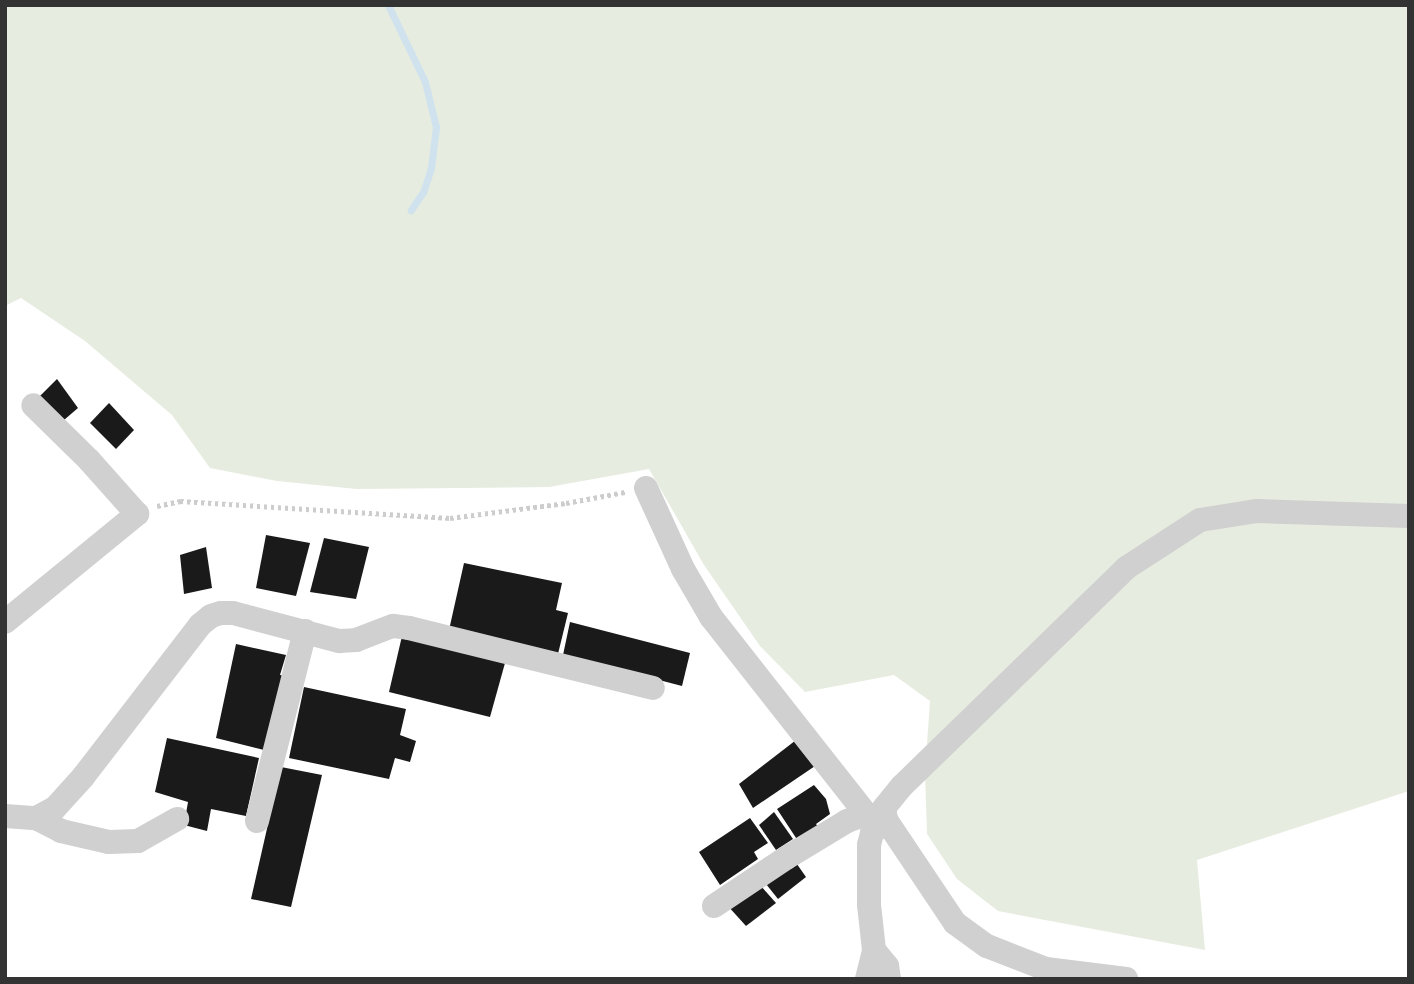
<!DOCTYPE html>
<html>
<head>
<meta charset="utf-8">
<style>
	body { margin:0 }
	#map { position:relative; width:1414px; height:984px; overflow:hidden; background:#fff; font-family:Figtree,sans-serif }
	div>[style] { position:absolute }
	.green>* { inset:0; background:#e6ecdf }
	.stream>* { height:7px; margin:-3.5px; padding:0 3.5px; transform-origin:3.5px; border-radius:3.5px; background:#cfe2ee }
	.building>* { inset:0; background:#1a1a1a }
	.path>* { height:4.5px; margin-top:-2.25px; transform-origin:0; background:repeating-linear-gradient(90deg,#cdcdcd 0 3.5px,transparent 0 7px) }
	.minor>* { height:24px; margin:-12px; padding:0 12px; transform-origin:12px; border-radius:12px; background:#d0d0d0 }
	span { translate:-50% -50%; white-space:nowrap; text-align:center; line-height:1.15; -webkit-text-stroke:7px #fff; paint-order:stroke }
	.frame { position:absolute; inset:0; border:7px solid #333; pointer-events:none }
</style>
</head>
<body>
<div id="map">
	<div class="green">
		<i style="clip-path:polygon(5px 5px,1409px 5px,1409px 791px,1197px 860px,1205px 950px,998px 911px,957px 879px,927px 834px,925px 773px,930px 701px,894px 675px,805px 692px,760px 646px,704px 565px,649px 469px,549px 487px,357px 489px,277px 481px,210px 468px,172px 415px,85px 341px,21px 298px,5px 306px)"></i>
	</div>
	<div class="stream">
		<i style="left:388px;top:5px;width:85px;rotate:64.3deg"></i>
		<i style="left:425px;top:82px;width:46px;rotate:76.3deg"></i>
		<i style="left:436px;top:127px;width:41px;rotate:97deg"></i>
		<i style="left:431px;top:168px;width:25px;rotate:108deg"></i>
		<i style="left:423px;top:192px;width:22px;rotate:124deg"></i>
	</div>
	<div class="building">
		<i style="clip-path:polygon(57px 379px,78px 408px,57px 426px,37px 399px)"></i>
		<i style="clip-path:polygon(109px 403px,134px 430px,116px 449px,90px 423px)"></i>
		<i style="clip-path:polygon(266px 535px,310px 543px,296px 596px,256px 588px)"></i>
		<i style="clip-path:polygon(324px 538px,369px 547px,356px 599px,310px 592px)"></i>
		<i style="clip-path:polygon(206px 547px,212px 588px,184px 594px,180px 555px)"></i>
		<i style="clip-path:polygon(464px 563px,562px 583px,556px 610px,568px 613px,557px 658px,449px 630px)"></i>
		<i style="clip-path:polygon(570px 622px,690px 653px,682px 686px,563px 655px)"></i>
		<i style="clip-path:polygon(402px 636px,505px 663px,490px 717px,389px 692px)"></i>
		<i style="clip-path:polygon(236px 644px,286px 655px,280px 675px,287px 676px,264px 750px,216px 738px)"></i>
		<i style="clip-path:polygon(304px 687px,406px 709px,400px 735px,416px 741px,410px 762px,395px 758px,389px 779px,289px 758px)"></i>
		<i style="clip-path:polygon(800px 737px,818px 764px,753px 808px,739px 784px)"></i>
		<i style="clip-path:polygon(167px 738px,259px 758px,246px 816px,211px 809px,207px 831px,184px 825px,188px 802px,155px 792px)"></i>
		<i style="clip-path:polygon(281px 767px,322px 775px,291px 907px,251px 899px)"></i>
		<i style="clip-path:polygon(814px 785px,826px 799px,830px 814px,816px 824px,821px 831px,800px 844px,777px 809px)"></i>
		<i style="clip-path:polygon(774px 812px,793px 839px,776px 850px,759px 825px)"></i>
		<i style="clip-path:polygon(750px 818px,768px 843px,754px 852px,758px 859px,720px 885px,699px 852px)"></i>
		<i style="clip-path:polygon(792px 857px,806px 877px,778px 899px,762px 879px)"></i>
		<i style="clip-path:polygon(759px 884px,776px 903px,746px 926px,727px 905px)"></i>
	</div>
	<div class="path">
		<i style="left:157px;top:506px;width:24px;rotate:-12deg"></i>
		<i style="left:180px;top:501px;width:271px;rotate:3.6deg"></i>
		<i style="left:450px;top:518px;width:117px;rotate:-7.4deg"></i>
		<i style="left:566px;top:503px;width:60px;rotate:-10.6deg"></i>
	</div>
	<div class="minor">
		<i style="left:646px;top:488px;width:89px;rotate:65.4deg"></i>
		<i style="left:683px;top:569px;width:56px;rotate:59.7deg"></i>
		<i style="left:711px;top:617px;width:251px;rotate:51.8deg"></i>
		<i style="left:866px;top:814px;width:21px;rotate:17deg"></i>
		<i style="left:886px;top:820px;width:124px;rotate:56.2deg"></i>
		<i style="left:955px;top:923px;width:39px;rotate:36deg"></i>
		<i style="left:987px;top:946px;width:63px;rotate:21.3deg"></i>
		<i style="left:1046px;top:969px;width:81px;rotate:7.1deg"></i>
		<i style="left:5px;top:622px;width:171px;rotate:-39.3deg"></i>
		<i style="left:137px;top:514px;width:72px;rotate:-131.6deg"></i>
		<i style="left:89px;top:460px;width:78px;rotate:-135.5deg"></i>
		<i style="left:5px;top:816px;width:31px;rotate:4deg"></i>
		<i style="left:36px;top:818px;width:21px;rotate:-28deg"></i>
		<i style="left:55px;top:808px;width:42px;rotate:-47.9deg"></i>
		<i style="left:83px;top:777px;width:192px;rotate:-52.4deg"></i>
		<i style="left:200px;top:625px;width:14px;rotate:-39deg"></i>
		<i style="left:211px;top:616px;width:10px;rotate:-17deg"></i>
		<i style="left:221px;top:613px;width:12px"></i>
		<i style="left:233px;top:613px;width:110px;rotate:14.8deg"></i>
		<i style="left:339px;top:641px;width:17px;rotate:-3deg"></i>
		<i style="left:356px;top:640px;width:40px;rotate:-21deg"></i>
		<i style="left:393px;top:626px;width:16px;rotate:7deg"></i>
		<i style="left:409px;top:628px;width:251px;rotate:13.8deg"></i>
		<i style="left:36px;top:818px;width:28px;rotate:27deg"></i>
		<i style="left:61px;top:831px;width:49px;rotate:12.9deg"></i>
		<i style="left:109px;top:842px;width:29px;rotate:-2deg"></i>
		<i style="left:138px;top:841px;width:45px;rotate:-29.4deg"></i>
		<i style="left:257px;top:821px;width:196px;rotate:-75.8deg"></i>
		<i style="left:714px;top:906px;width:87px;rotate:-33.7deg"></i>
		<i style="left:786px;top:858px;width:71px;rotate:-31.2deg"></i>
		<i style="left:847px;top:821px;width:20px;rotate:-20deg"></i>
		<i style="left:874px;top:950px;width:21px;rotate:51deg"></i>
		<i style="left:887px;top:966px;width:13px;rotate:81deg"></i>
		<i style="left:867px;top:979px;width:30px;rotate:-76deg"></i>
		<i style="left:874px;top:950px;width:45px;rotate:-96.3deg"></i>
		<i style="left:869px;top:905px;width:60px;rotate:-90deg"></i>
		<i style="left:869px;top:845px;width:12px;rotate:-76deg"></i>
		<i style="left:872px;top:833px;width:19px;rotate:-43deg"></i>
		<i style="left:886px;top:820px;width:12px;rotate:-99deg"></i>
		<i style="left:884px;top:808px;width:28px;rotate:-51deg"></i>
		<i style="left:902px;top:786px;width:313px;rotate:-44.2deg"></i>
		<i style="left:1126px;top:568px;width:88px;rotate:-33deg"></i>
		<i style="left:1200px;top:520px;width:58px;rotate:-9deg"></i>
		<i style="left:1257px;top:511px;width:152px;rotate:1.9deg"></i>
	</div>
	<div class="frame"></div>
</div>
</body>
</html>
